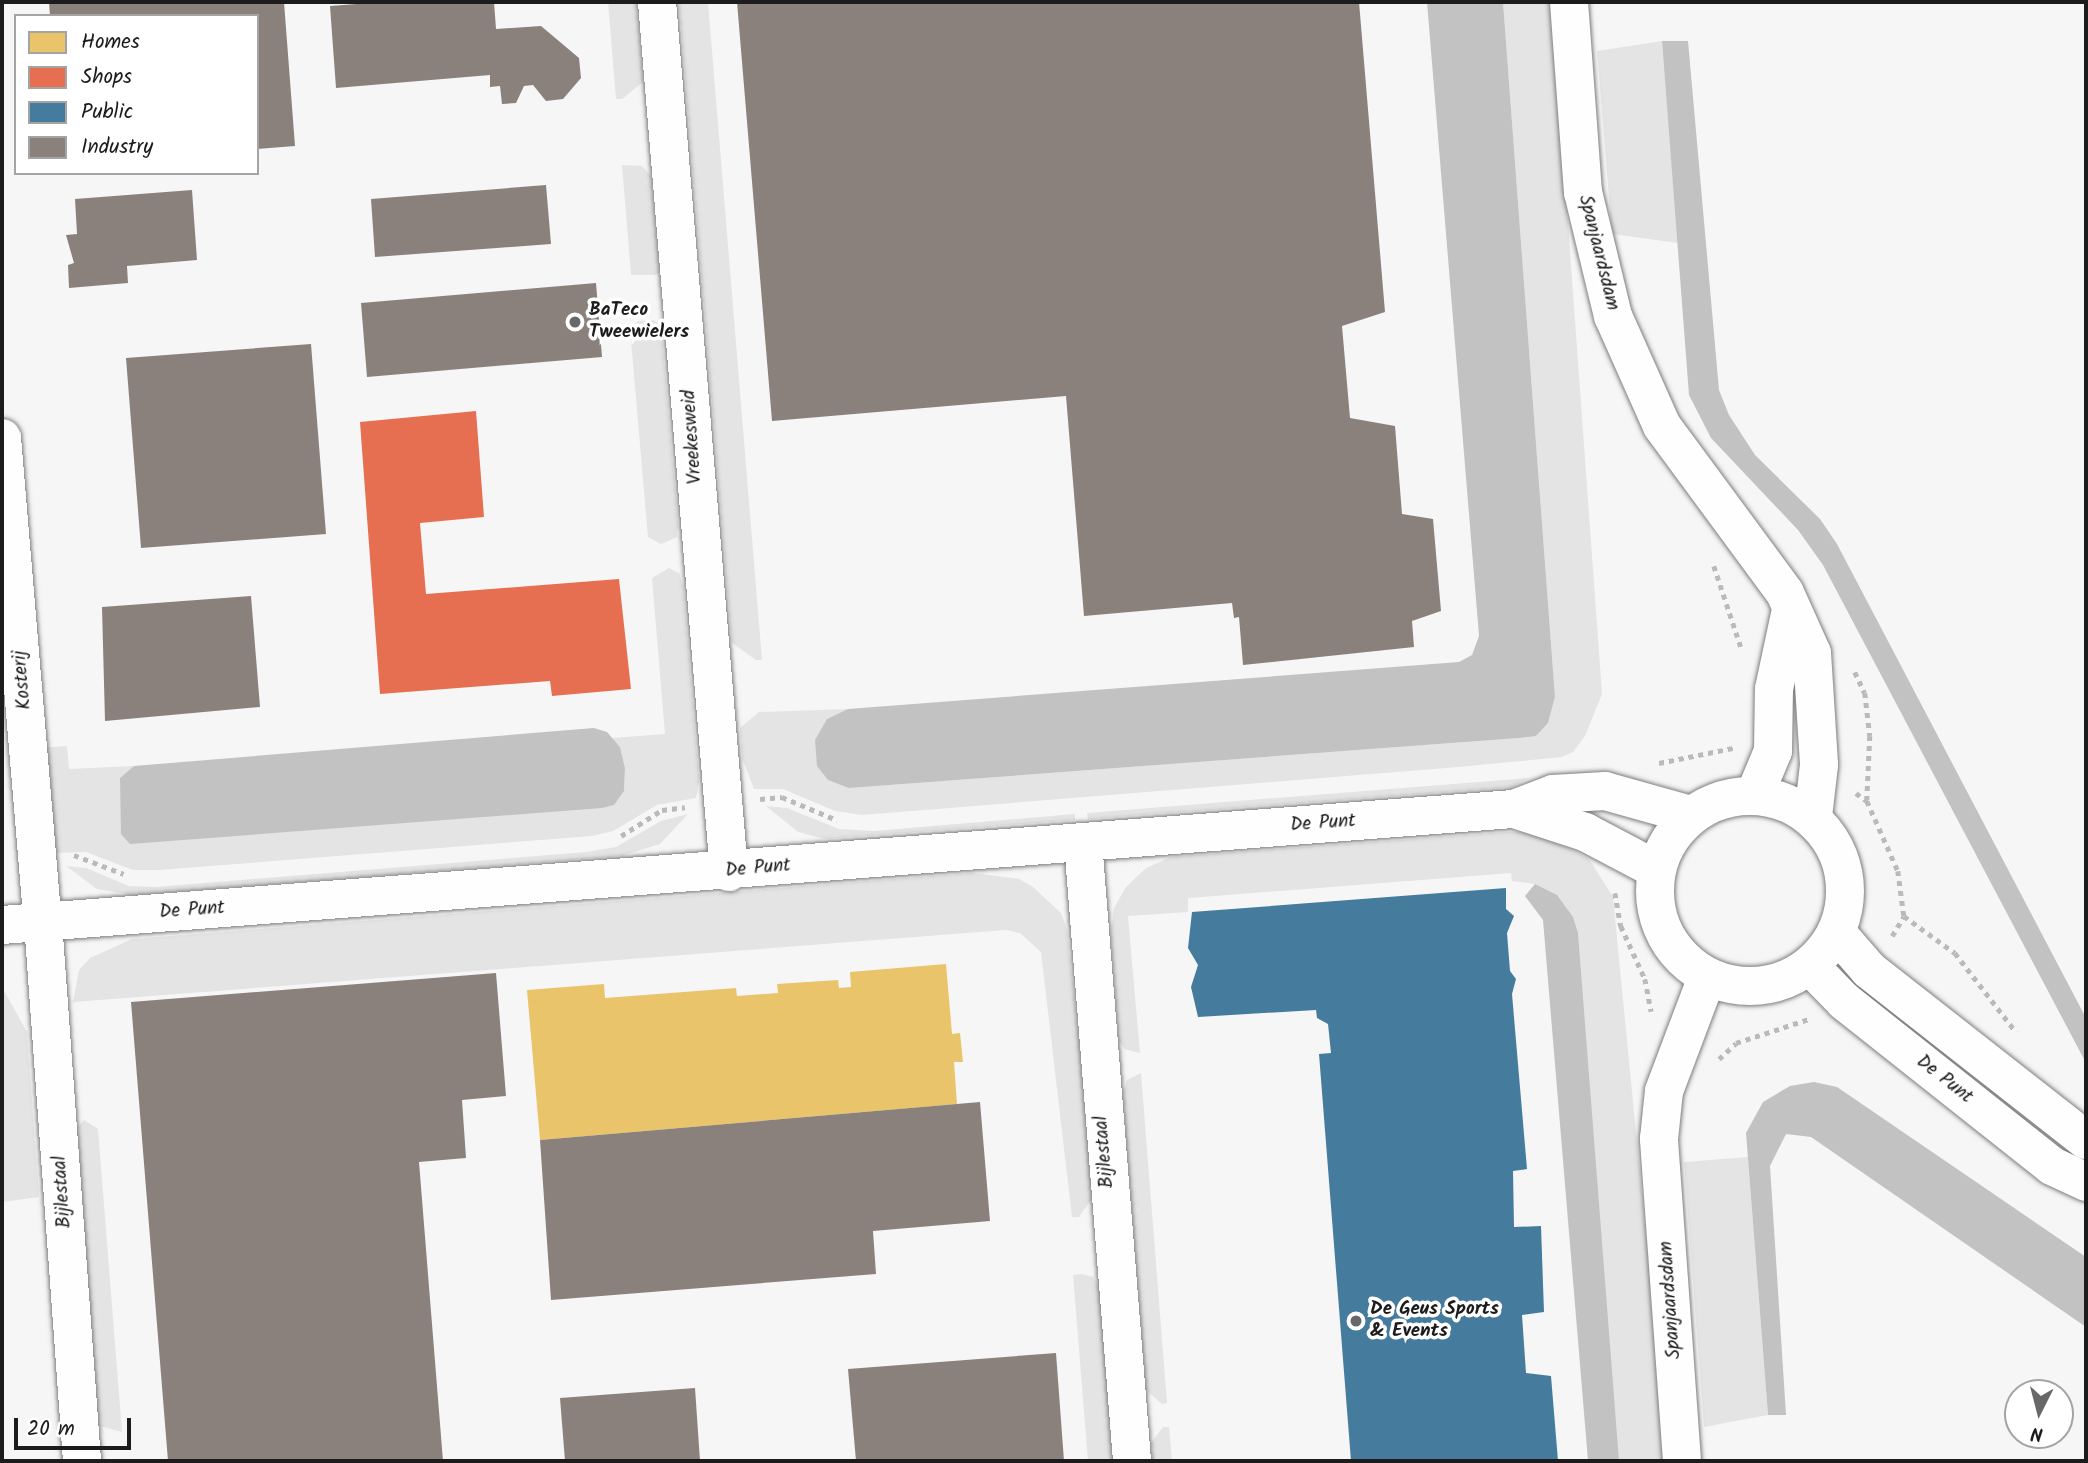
<!DOCTYPE html>
<html>
<head>
<meta charset="utf-8">
<style>
	body { margin:0 }
	#map { position:relative; width:2088px; height:1463px; overflow:hidden; background:#f6f6f6; font-family:Kalam,sans-serif }
	div>[style] { position:absolute }
	.green>* { inset:0; background:#e4e4e4 }
	.water>* { inset:0; background:#c2c2c2 }
	.homes>* { inset:0; background:#e9c46a }
	.shops>* { inset:0; background:#e76f51 }
	.public>* { inset:0; background:#457b9d }
	.industry>* { inset:0; background:#8a817c }
	.path>* { height:4.5px; margin-top:-2.25px; transform-origin:0; background:repeating-linear-gradient(90deg,#bababa 0 5px,transparent 0 10px) }
	.roads { filter:drop-shadow(0 0 2px #7e7e7e) drop-shadow(0 0 2px #7e7e7e) }
	.street>* { height:38px; margin:-19px; padding:0 19px; transform-origin:19px; border-radius:19px; background:#fefefe }
	.street>.ring { margin:-19px; padding:0; box-sizing:content-box; background:none; border:38px solid #fefefe; border-radius:50% }
	.dots>* { width:19px; height:19px; translate:-50% -50%; box-sizing:border-box; border:4px solid #fff; border-radius:50% }
	span { translate:-50% -50%; white-space:nowrap; text-align:center; line-height:1.15; -webkit-text-stroke:7px #fff; paint-order:stroke }
	.street-label { font-size:19px; color:#1c1c1c }
	.poi-label { font-size:19px; color:#1c1c1c; font-weight:700 }
	.left { translate:0 -50%; text-align:left }
	.frame { position:absolute; inset:0; border:4px solid #1c1c1c; pointer-events:none }
	.legend { position:absolute; left:14px; top:14px; width:245px; height:161px; box-sizing:border-box; background:#fff; border:2px solid #a4a4a4; margin:0; padding:9px 12px; list-style:none; font-size:21px; color:#1c1c1c }
	.legend li { display:flex; align-items:center; gap:14px; height:35px }
	.legend b { width:35px; border:2px solid #a4a4a4 }
	.north { position:absolute; left:2004px; top:1379px; width:70px; height:70px; box-sizing:border-box; background:#fff; border:2px solid #a4a4a4; border-radius:50%; rotate:186deg; font-size:19px; font-weight:700; line-height:28px; text-align:center; color:#1c1c1c }
	.north::after { content:''; display:block; margin:auto; width:24px; height:32px; background:#686868; clip-path:polygon(50% 0,100% 100%,50% 72%,0 100%) }
	.scale { position:absolute; left:14px; top:1418px; width:117px; height:32px; box-sizing:border-box; border:4px solid #1c1c1c; border-top:0; padding-left:9px; font-size:21px; line-height:24px; white-space:nowrap; color:#1c1c1c; -webkit-text-stroke:5px #fff; paint-order:stroke }
</style>
</head>
<body>
<div id="map">
	<div class="green">
		<i style="clip-path:polygon(608px 2px,636px 2px,643px 82px,622px 99px,616px 99px)"></i>
		<i style="clip-path:polygon(679px 2px,708px 2px,762px 660px,756px 660px,732px 643px)"></i>
		<i style="clip-path:polygon(1503px 2px,1552px 2px,1602px 694px,1585px 736px,1573px 752px,1562px 757px,1458px 767px,862px 815px,835px 811px,783px 789px,754px 789px,742px 758px,740px 728px,759px 712px,848px 709px,827px 719px,849px 788px,1519px 738px,1536px 736px,1548px 723px,1555px 697px)"></i>
		<i style="clip-path:polygon(1662px 41px,1678px 243px,1612px 234px,1597px 51px)"></i>
		<i style="clip-path:polygon(622px 165px,642px 166px,651px 176px,659px 273px,655px 275px,631px 275px)"></i>
		<i style="clip-path:polygon(653px 320px,661px 324px,678px 525px,677px 537px,661px 544px,648px 537px,630px 329px,638px 321px)"></i>
		<i style="clip-path:polygon(669px 568px,679px 573px,683px 584px,699px 781px,696px 798px,657px 805px,613px 831px,592px 836px,159px 870px,133px 870px,86px 852px,56px 853px,39px 748px,67px 746px,69px 769px,134px 766px,120px 778px,624px 791px,625px 768px,620px 747px,612px 738px,665px 734px,652px 578px)"></i>
		<i style="clip-path:polygon(1529px 778px,1512px 787px,1088px 819px,1087px 813px)"></i>
		<i style="clip-path:polygon(766px 806px,787px 808px,839px 829px,874px 831px,1075px 814px,1075px 820px,825px 839px,798px 832px)"></i>
		<i style="clip-path:polygon(688px 814px,660px 844px,622px 856px,134px 895px,97px 889px,66px 866px,86px 868px,129px 886px,156px 887px,586px 852px,616px 847px,661px 821px)"></i>
		<i style="clip-path:polygon(1508px 832px,1541px 832px,1589px 859px,1613px 897px,1668px 1461px,1611px 1461px,1578px 933px,1535px 884px,1512px 881px,1511px 873px,1188px 898px,1188px 912px,1128px 916px,1140px 1053px,1124px 1049px,1119px 1041px,1111px 933px,1114px 908px,1126px 887px,1146px 868px,1171px 857px)"></i>
		<i style="clip-path:polygon(973px 873px,1019px 879px,1033px 887px,1061px 913px,1067px 930px,1095px 1194px,1079px 1217px,1072px 1217px,1041px 952px,1020px 933px,1006px 930px,73px 1002px,79px 970px,90px 958px,132px 939px)"></i>
		<i style="clip-path:polygon(2px 987px,27px 1032px,39px 1197px,2px 1202px)"></i>
		<i style="clip-path:polygon(1141px 1073px,1167px 1403px,1162px 1404px,1146px 1390px,1123px 1092px,1127px 1080px)"></i>
		<i style="clip-path:polygon(84px 1120px,98px 1129px,122px 1432px,96px 1425px,71px 1136px)"></i>
		<i style="clip-path:polygon(1748px 1157px,1768px 1415px,1704px 1427px,1684px 1162px)"></i>
		<i style="clip-path:polygon(1081px 1274px,1093px 1277px,1100px 1289px,1114px 1461px,1088px 1461px,1073px 1275px)"></i>
		<i style="clip-path:polygon(1163px 1427px,1169px 1427px,1172px 1461px,1152px 1461px,1151px 1443px)"></i>
	</div>
	<div class="water">
		<i style="clip-path:polygon(1427px 2px,1503px 2px,1555px 697px,1548px 723px,1536px 736px,1519px 738px,849px 788px,828px 780px,817px 766px,815px 740px,827px 719px,848px 709px,1459px 662px,1472px 655px,1479px 636px)"></i>
		<i style="clip-path:polygon(1662px 41px,1688px 41px,1719px 390px,1729px 415px,1755px 455px,1820px 519px,1837px 544px,2086px 1018px,2086px 1063px,1823px 565px,1798px 530px,1711px 438px,1689px 395px)"></i>
		<i style="clip-path:polygon(594px 728px,607px 732px,620px 747px,625px 768px,624px 791px,614px 805px,602px 808px,130px 844px,121px 834px,120px 778px,134px 766px)"></i>
		<i style="clip-path:polygon(1535px 884px,1557px 895px,1573px 917px,1578px 933px,1619px 1461px,1588px 1461px,1543px 920px,1525px 896px)"></i>
		<i style="clip-path:polygon(1814px 1082px,1837px 1087px,2086px 1257px,2086px 1327px,1811px 1137px,1786px 1134px,1770px 1166px,1786px 1415px,1768px 1415px,1746px 1133px,1763px 1102px,1790px 1086px)"></i>
	</div>
	<div class="homes">
		<i style="clip-path:polygon(946px 964px,952px 1034px,960px 1033px,963px 1062px,954px 1062px,957px 1104px,540px 1140px,527px 990px,604px 984px,605px 998px,736px 988px,737px 996px,778px 993px,777px 984px,838px 980px,839px 988px,851px 987px,850px 972px)"></i>
	</div>
	<div class="shops">
		<i style="clip-path:polygon(476px 411px,484px 517px,420px 523px,426px 594px,619px 579px,631px 689px,552px 696px,550px 681px,380px 694px,360px 422px)"></i>
	</div>
	<div class="public">
		<i style="clip-path:polygon(1506px 888px,1506px 909px,1514px 916px,1507px 933px,1510px 971px,1516px 979px,1512px 994px,1527px 1169px,1513px 1171px,1514px 1227px,1541px 1226px,1544px 1312px,1522px 1315px,1526px 1373px,1551px 1376px,1558px 1461px,1351px 1461px,1319px 1054px,1331px 1053px,1328px 1024px,1317px 1018px,1316px 1010px,1198px 1017px,1191px 987px,1198px 965px,1188px 948px,1192px 912px)"></i>
	</div>
	<div class="industry">
		<i style="clip-path:polygon(49px 2px,284px 2px,295px 146px,257px 149px,257px 16px,50px 16px)"></i>
		<i style="clip-path:polygon(383px 2px,494px 2px,496px 29px,541px 26px,579px 58px,581px 78px,563px 99px,546px 101px,533px 85px,524px 86px,516px 103px,502px 104px,500px 86px,490px 87px,490px 75px,336px 88px,330px 6px)"></i>
		<i style="clip-path:polygon(737px 2px,1359px 2px,1385px 312px,1342px 326px,1350px 418px,1395px 426px,1402px 514px,1433px 519px,1441px 611px,1412px 621px,1414px 647px,1243px 665px,1239px 617px,1234px 618px,1232px 603px,1084px 616px,1066px 396px,772px 421px)"></i>
		<i style="clip-path:polygon(546px 185px,551px 244px,375px 257px,371px 199px)"></i>
		<i style="clip-path:polygon(192px 190px,197px 260px,127px 266px,128px 283px,69px 288px,68px 265px,74px 263px,66px 235px,77px 234px,75px 199px)"></i>
		<i style="clip-path:polygon(596px 283px,602px 357px,367px 377px,361px 303px)"></i>
		<i style="clip-path:polygon(311px 344px,326px 534px,141px 548px,126px 358px)"></i>
		<i style="clip-path:polygon(251px 596px,260px 707px,105px 721px,102px 607px)"></i>
		<i style="clip-path:polygon(496px 973px,506px 1096px,462px 1100px,466px 1158px,419px 1162px,443px 1461px,168px 1461px,131px 1002px)"></i>
		<i style="clip-path:polygon(980px 1102px,990px 1221px,873px 1231px,876px 1274px,551px 1300px,540px 1140px)"></i>
		<i style="clip-path:polygon(1056px 1353px,1064px 1461px,856px 1461px,848px 1369px)"></i>
		<i style="clip-path:polygon(695px 1388px,700px 1461px,565px 1461px,560px 1398px)"></i>
	</div>
	<div class="path">
		<i style="left:1714px;top:566px;width:85px;rotate:71.6deg"></i>
		<i style="left:1855px;top:672px;width:23px;rotate:65deg"></i>
		<i style="left:1865px;top:693px;width:43px;rotate:83.4deg"></i>
		<i style="left:1870px;top:736px;width:64px;rotate:92.7deg"></i>
		<i style="left:1659px;top:763px;width:76px;rotate:-11.5deg"></i>
		<i style="left:1856px;top:793px;width:14px;rotate:36deg"></i>
		<i style="left:1867px;top:801px;width:77px;rotate:66.1deg"></i>
		<i style="left:1898px;top:871px;width:45px;rotate:82.4deg"></i>
		<i style="left:760px;top:799px;width:22px;rotate:-5deg"></i>
		<i style="left:782px;top:797px;width:60px;rotate:22.7deg"></i>
		<i style="left:621px;top:836px;width:49px;rotate:-32.4deg"></i>
		<i style="left:662px;top:810px;width:23px;rotate:-7deg"></i>
		<i style="left:74px;top:855px;width:53px;rotate:20.8deg"></i>
		<i style="left:1615px;top:893px;width:34px;rotate:80deg"></i>
		<i style="left:1621px;top:926px;width:58px;rotate:65.6deg"></i>
		<i style="left:1645px;top:979px;width:33px;rotate:79deg"></i>
		<i style="left:1904px;top:916px;width:63px;rotate:36deg"></i>
		<i style="left:1955px;top:953px;width:100px;rotate:52.3deg"></i>
		<i style="left:1892px;top:936px;width:23px;rotate:-59deg"></i>
		<i style="left:1719px;top:1059px;width:23px;rotate:-43deg"></i>
		<i style="left:1736px;top:1043px;width:77px;rotate:-18.2deg"></i>
	</div>
	<div class="roads">
		<div class="street">
			<i style="left:657px;top:2px;width:873px;rotate:85.27deg"></i>
			<i style="left:1569px;top:2px;width:191px;rotate:85.8deg"></i>
			<i style="left:1583px;top:192px;width:128px;rotate:76.4deg"></i>
			<i style="left:1613px;top:316px;width:120px;rotate:66deg"></i>
			<i style="left:1662px;top:426px;width:207px;rotate:53.6deg"></i>
			<i style="left:1785px;top:593px;width:66px;rotate:65.8deg"></i>
			<i style="left:1812px;top:653px;width:112px;rotate:86.4deg"></i>
			<i style="left:1819px;top:765px;width:52px;rotate:96.6deg"></i>
			<i style="left:2px;top:438px;width:486px;rotate:85.2deg"></i>
			<i style="left:43px;top:922px;width:540px;rotate:85.86deg"></i>
			<i style="left:1755px;top:794px;width:47px;rotate:-67.3deg"></i>
			<i style="left:1773px;top:751px;width:62px;rotate:-89.1deg"></i>
			<i style="left:1774px;top:689px;width:81px;rotate:-77.9deg"></i>
			<i class="ring" style="left:1655px;top:796px;width:152px;height:152px"></i>
			<i style="left:1514px;top:809px;width:75px;rotate:17.9deg"></i>
			<i style="left:1585px;top:832px;width:81px;rotate:27.8deg"></i>
			<i style="left:1083px;top:842px;width:621px;rotate:85.47deg"></i>
			<i style="left:2px;top:925px;width:1516px;rotate:-4.39deg"></i>
			<i style="left:1514px;top:809px;width:42px;rotate:-21deg"></i>
			<i style="left:1553px;top:794px;width:52px;rotate:-3.3deg"></i>
			<i style="left:1605px;top:791px;width:89px;rotate:15.6deg"></i>
			<i style="left:1837px;top:933px;width:49px;rotate:49.1deg"></i>
			<i style="left:1869px;top:970px;width:276px;rotate:38.1deg"></i>
			<i style="left:1810px;top:966px;width:49px;rotate:45.8deg"></i>
			<i style="left:1844px;top:1001px;width:265px;rotate:38.4deg"></i>
			<i style="left:2052px;top:1166px;width:38px;rotate:25deg"></i>
			<i style="left:1682px;top:1461px;width:323px;rotate:-94.1deg"></i>
			<i style="left:1659px;top:1139px;width:48px;rotate:-84.1deg"></i>
			<i style="left:1664px;top:1091px;width:122px;rotate:-69.3deg"></i>
		</div>
	</div>
	<div class="dots">
		<i style="left:575px;top:322px;background:#686868"></i>
		<i style="left:1356px;top:1321px;background:#686868"></i>
	</div>
	<div class="street-label">
		<span style="left:1598px;top:253px;rotate:76deg">Spanjaardsdam</span>
		<span style="left:693px;top:437px;rotate:-94deg">Vreekesweid</span>
		<span style="left:23px;top:680px;rotate:-95deg">Kosterij</span>
		<span style="left:1323px;top:824px;rotate:-4deg">De Punt</span>
		<span style="left:758px;top:869px;rotate:-5deg">De Punt</span>
		<span style="left:192px;top:911px;rotate:-4deg">De Punt</span>
		<span style="left:1944px;top:1080px;rotate:38deg">De Punt</span>
		<span style="left:1105px;top:1152px;rotate:-95deg">Bijlestaal</span>
		<span style="left:63px;top:1192px;rotate:-94deg">Bijlestaal</span>
		<span style="left:1671px;top:1300px;rotate:-94deg">Spanjaardsdam</span>
	</div>
	<div class="poi-label">
		<span class="left" style="left:589px;top:322px">BaTeco<br>Tweewielers</span>
		<span class="left" style="left:1370px;top:1321px">De Geus Sports<br>&amp; Events</span>
	</div>
	<div class="frame"></div>
	<ul class="legend">
	<li><b style="height:19px;background:#e9c46a"></b>Homes</li>
	<li><b style="height:19px;background:#e76f51"></b>Shops</li>
	<li><b style="height:19px;background:#457b9d"></b>Public</li>
	<li><b style="height:19px;background:#8a817c"></b>Industry</li>
	</ul>
	<div class="north">N</div>
	<div class="scale">20 m</div>
</div>
</body>
</html>
